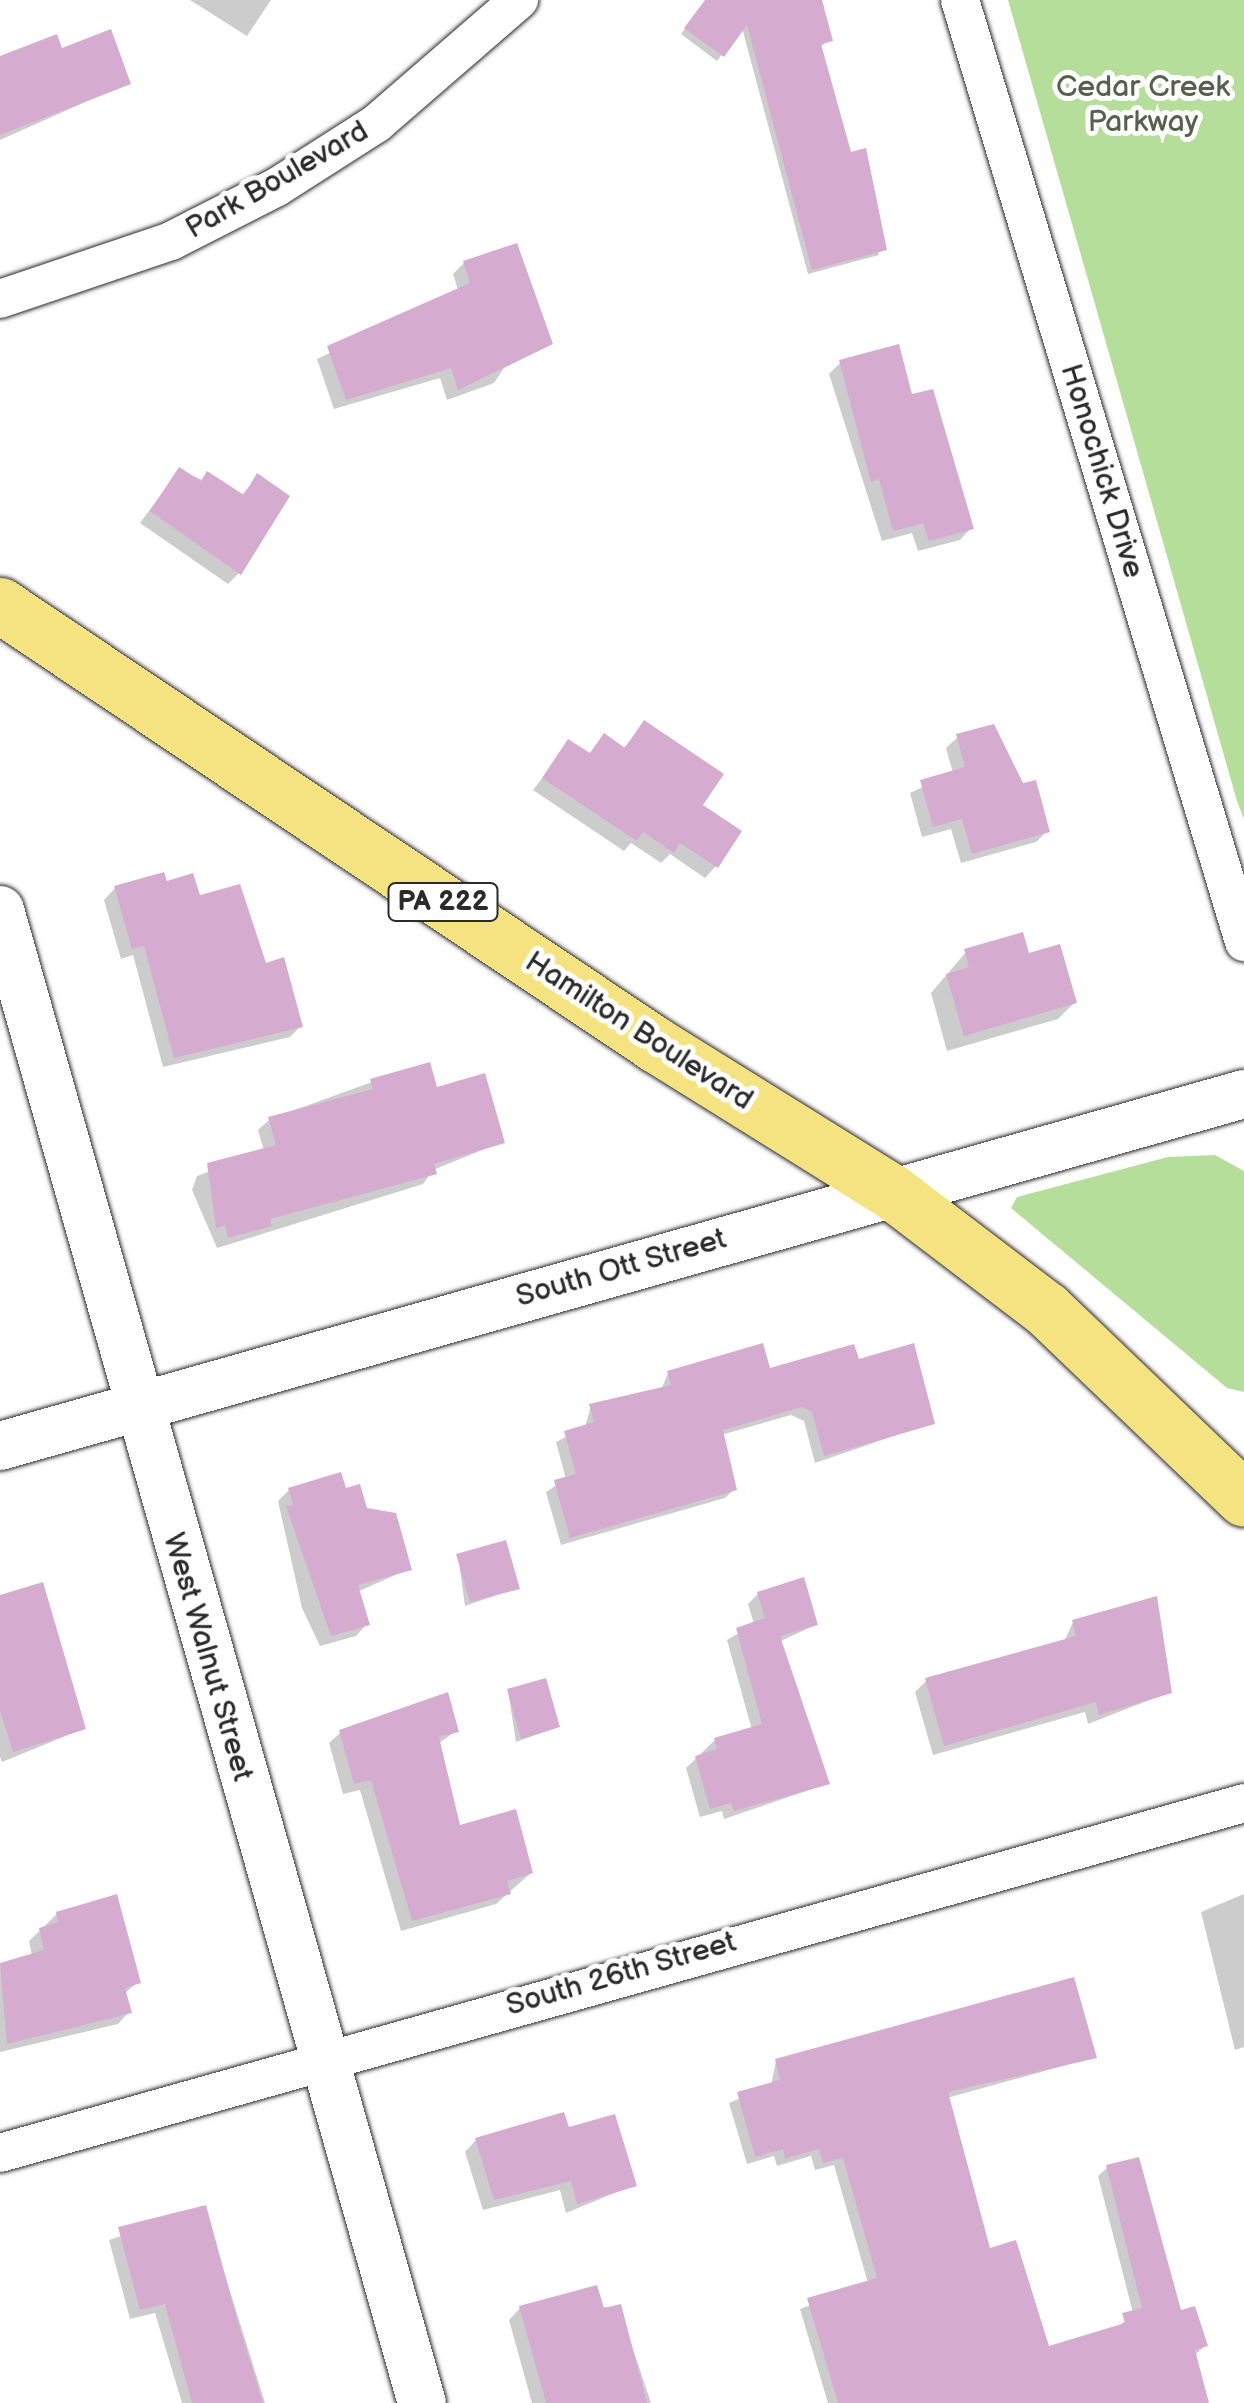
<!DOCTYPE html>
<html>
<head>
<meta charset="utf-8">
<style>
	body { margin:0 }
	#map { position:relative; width:1244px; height:2403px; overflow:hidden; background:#fff; font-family:"Balsamiq Sans",sans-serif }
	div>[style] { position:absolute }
	.green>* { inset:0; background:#b6de9b }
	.shadow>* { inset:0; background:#0003 }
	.building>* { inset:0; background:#d5abd0 }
	.roads { filter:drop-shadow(0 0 2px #2b2b2b) drop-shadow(0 0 2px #2b2b2b) }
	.minor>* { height:38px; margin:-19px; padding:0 19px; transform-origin:19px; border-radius:19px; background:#fff }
	.tertiary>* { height:48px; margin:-24px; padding:0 24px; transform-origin:24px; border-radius:24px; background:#fff }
	.primary>* { height:55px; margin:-27.5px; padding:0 27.5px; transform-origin:27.5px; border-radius:27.5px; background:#f5e382 }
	span { translate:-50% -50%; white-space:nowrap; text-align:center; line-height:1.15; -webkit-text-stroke:10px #fff; paint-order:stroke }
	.shield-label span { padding:2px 8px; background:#fff; border:2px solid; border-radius:8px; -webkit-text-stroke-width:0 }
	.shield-label { font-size:28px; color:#2b2b2b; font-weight:700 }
	.park-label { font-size:30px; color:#55614d }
	.street-label { font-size:30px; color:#2b2b2b }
</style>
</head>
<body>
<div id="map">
	<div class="green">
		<i style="clip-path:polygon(1008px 0,1244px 0,1244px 819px,1237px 801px)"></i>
		<i style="clip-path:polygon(1215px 1155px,1244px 1171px,1244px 1392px,1227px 1388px,1011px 1208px,1017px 1197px,1168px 1157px)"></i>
	</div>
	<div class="shadow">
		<i style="clip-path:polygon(190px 0,271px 0,247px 36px)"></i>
		<i style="clip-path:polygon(706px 0,821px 0,830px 40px,820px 47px,879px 255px,808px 274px,742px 28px,717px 61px,681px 34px)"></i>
		<i style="clip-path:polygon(60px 51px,128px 83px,0 140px,0 58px)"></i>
		<i style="clip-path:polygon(464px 263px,550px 344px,504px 368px,494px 383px,447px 400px,440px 378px,334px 409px,317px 359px,458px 290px,453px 274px)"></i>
		<i style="clip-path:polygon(840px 363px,910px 398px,971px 528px,960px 540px,918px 551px,912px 533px,882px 541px,829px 374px)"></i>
		<i style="clip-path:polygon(179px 470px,241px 496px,257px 477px,239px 573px,228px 584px,140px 523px)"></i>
		<i style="clip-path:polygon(644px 723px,716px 866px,705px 878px,670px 854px,661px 863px,631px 843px,624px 851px,533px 790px,569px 743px,588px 755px,604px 736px,623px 749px)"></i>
		<i style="clip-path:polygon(958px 737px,1047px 831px,1036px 842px,961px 863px,951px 829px,922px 837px,910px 793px,953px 773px,946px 748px)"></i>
		<i style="clip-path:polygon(165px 884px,198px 898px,264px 966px,301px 1026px,290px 1037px,163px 1067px,133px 955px,121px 959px,104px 900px,115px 888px)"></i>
		<i style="clip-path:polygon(966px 952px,1028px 956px,1075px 1002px,1058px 1019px,947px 1051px,931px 993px)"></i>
		<i style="clip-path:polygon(372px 1082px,435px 1090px,502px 1142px,433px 1170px,423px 1184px,217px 1248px,192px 1190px,197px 1176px,264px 1151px,258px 1130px,270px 1119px)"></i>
		<i style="clip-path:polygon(768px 1371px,932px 1423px,815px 1463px,804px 1421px,791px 1415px,721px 1435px,734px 1489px,725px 1498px,561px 1545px,546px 1492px,566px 1479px,556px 1442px,585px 1427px,591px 1406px,661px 1390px,668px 1373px)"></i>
		<i style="clip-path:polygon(289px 1490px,344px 1491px,409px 1569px,357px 1592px,367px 1624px,356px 1636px,320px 1646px,302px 1608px,278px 1501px)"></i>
		<i style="clip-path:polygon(458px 1556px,517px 1588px,465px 1606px)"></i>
		<i style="clip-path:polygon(758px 1594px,815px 1625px,779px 1642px,827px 1784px,724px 1819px,722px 1811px,700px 1817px,686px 1768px,715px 1740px,752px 1730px,727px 1640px,754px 1624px,748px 1604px)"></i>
		<i style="clip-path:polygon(0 1597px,83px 1729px,2px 1762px,0 1757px)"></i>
		<i style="clip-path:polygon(1073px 1622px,1170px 1692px,1088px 1724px,1085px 1712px,933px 1755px,915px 1692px,926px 1681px,1064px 1642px)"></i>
		<i style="clip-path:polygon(508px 1691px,558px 1727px,516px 1742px)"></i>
		<i style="clip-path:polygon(456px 1731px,438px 1744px,458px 1828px,531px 1873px,496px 1904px,401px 1931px,360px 1790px,343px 1794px,329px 1743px,341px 1732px)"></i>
		<i style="clip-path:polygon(1244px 1894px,1244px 2047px,1235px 2050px,1201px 1912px)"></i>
		<i style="clip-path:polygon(57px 1914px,138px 1982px,124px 1994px,129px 2012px,118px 2024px,0 2052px,0 1965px,32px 1956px,29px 1941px)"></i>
		<i style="clip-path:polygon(1095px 2057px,947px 2098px,988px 2251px,1048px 2349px,1116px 2329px,1133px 2313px,1098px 2176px,1107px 2168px,1179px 2313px,1205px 2346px,1196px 2354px,1207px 2403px,828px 2403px,800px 2309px,868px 2283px,834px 2165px,815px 2170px,811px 2156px,777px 2166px,774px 2156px,747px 2164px,729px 2103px,771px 2085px,776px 2061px)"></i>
		<i style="clip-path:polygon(567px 2130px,634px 2185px,566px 2213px,560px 2190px,483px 2210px,465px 2152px,476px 2140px)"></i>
		<i style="clip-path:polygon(204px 2208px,265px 2403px,182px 2403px,155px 2313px,130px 2319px,109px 2240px)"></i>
		<i style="clip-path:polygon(619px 2307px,651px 2403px,532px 2403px,509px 2320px,520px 2308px)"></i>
	</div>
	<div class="building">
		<i style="clip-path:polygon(705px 0,822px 0,833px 41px,821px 44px,851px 152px,866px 148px,887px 250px,812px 270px,747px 25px,724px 57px,684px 28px)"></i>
		<i style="clip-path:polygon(111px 29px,131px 84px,0 135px,0 56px,57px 34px,62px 48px)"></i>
		<i style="clip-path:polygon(517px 243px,553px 344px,458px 390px,451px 368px,346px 400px,327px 346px,470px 283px,463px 261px)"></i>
		<i style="clip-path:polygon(899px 344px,912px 394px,933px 389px,974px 529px,929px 541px,923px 523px,893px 531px,879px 479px,871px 482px,839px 360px)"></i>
		<i style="clip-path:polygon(179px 467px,201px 481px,207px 471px,244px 495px,257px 473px,290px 496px,241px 575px,150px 511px)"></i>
		<i style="clip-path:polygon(644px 720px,724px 774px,703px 805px,742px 831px,718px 868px,680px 843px,674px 853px,643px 832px,637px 841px,542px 778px,568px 739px,590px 753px,604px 733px,625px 748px)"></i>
		<i style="clip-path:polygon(994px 724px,1023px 783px,1036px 780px,1050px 832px,972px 854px,962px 819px,933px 827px,920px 780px,965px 767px,956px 734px)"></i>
		<i style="clip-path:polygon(164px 872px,167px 881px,193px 873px,200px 895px,240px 884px,266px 963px,284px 957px,303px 1027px,174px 1058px,144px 946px,132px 949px,114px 886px)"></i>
		<i style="clip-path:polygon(1023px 932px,1029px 953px,1060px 944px,1077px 1003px,964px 1036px,946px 974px,969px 967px,964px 949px)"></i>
		<i style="clip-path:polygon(430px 1062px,437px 1087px,485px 1073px,505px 1143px,434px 1164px,437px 1174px,270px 1219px,272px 1226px,228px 1238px,225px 1225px,216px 1228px,207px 1163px,276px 1145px,268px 1117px,373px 1089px,370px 1079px)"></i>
		<i style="clip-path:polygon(763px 1343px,770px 1368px,854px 1344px,859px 1359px,914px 1343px,935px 1424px,824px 1456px,812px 1412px,802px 1407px,723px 1430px,737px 1490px,570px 1538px,554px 1480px,576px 1474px,564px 1431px,594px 1422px,589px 1404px,671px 1385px,667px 1371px)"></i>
		<i style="clip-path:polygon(341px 1472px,346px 1488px,360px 1484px,367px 1508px,396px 1513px,412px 1570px,358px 1585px,370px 1625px,331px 1636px,286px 1506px,293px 1505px,288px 1488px)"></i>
		<i style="clip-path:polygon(506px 1540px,520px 1589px,470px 1602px,456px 1554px)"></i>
		<i style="clip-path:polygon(804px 1577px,818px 1625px,780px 1636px,830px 1784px,734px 1811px,731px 1803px,710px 1809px,695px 1756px,717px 1749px,714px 1738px,762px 1724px,736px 1628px,765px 1618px,757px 1592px)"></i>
		<i style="clip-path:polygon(43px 1582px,86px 1729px,13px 1752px,0 1710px,0 1595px)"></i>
		<i style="clip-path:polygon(1157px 1596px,1172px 1693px,1099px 1715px,1096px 1702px,944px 1746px,925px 1678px,1076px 1636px,1072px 1620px)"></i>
		<i style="clip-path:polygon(546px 1678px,560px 1727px,521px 1739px,507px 1689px)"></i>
		<i style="clip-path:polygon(448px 1692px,459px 1732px,439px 1737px,460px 1825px,516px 1809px,533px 1873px,507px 1881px,511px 1894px,412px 1921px,371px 1780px,354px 1784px,339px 1730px)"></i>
		<i style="clip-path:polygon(117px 1894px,141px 1983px,125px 1988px,132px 2013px,7px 2044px,0 1963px,44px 1950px,39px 1928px,58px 1922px,56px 1912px)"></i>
		<i style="clip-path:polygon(1074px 1977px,1097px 2058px,948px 2092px,990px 2248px,1016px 2240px,1049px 2346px,1125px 2323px,1122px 2313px,1142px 2308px,1106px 2165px,1139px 2157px,1181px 2310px,1195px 2306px,1208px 2346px,1195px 2350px,1209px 2403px,838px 2403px,807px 2298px,877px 2278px,843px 2158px,823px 2163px,819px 2149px,785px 2159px,783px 2149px,755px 2157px,737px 2092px,780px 2080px,775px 2059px)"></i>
		<i style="clip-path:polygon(564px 2112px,569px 2127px,615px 2114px,637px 2186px,577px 2204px,571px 2181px,494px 2200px,475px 2138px)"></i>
		<i style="clip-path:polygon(206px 2205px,237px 2319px,263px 2403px,192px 2403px,165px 2304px,140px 2310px,118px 2227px)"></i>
		<i style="clip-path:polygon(597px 2285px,604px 2308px,621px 2304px,647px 2403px,546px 2403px,519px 2306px)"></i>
	</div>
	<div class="roads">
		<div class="minor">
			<i style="left:960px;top:0;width:984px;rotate:73.22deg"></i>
			<i style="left:0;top:299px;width:181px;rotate:-18.7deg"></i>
			<i style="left:171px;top:241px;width:119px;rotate:-27deg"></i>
			<i style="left:277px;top:187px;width:119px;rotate:-32.6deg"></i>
			<i style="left:377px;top:123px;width:188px;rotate:-40.9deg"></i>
			<i style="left:0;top:2153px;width:1292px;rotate:-15.71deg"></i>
		</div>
		<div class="tertiary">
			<i style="left:0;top:910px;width:1551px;rotate:74.22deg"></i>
			<i style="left:0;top:1446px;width:1293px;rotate:-15.8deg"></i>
		</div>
		<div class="primary">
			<i style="left:0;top:605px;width:790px;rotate:33.85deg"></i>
			<i style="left:656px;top:1045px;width:277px;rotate:31.9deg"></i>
			<i style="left:891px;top:1191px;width:195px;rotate:37.3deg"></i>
			<i style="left:1046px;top:1309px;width:274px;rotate:43.8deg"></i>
		</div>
	</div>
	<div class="shield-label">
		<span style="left:443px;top:902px">PA 222</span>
	</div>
	<div class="park-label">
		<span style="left:1143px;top:104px">Cedar Creek<br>Parkway</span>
	</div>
	<div class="street-label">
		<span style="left:277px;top:180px;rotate:-30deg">Park Boulevard</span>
		<span style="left:1102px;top:471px;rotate:73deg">Honochick Drive</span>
		<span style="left:639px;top:1031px;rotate:33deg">Hamilton Boulevard</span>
		<span style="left:621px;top:1268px;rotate:-16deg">South Ott Street</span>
		<span style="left:208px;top:1657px;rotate:74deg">West Walnut Street</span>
		<span style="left:621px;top:1974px;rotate:-16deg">South 26th Street</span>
	</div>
</div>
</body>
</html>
